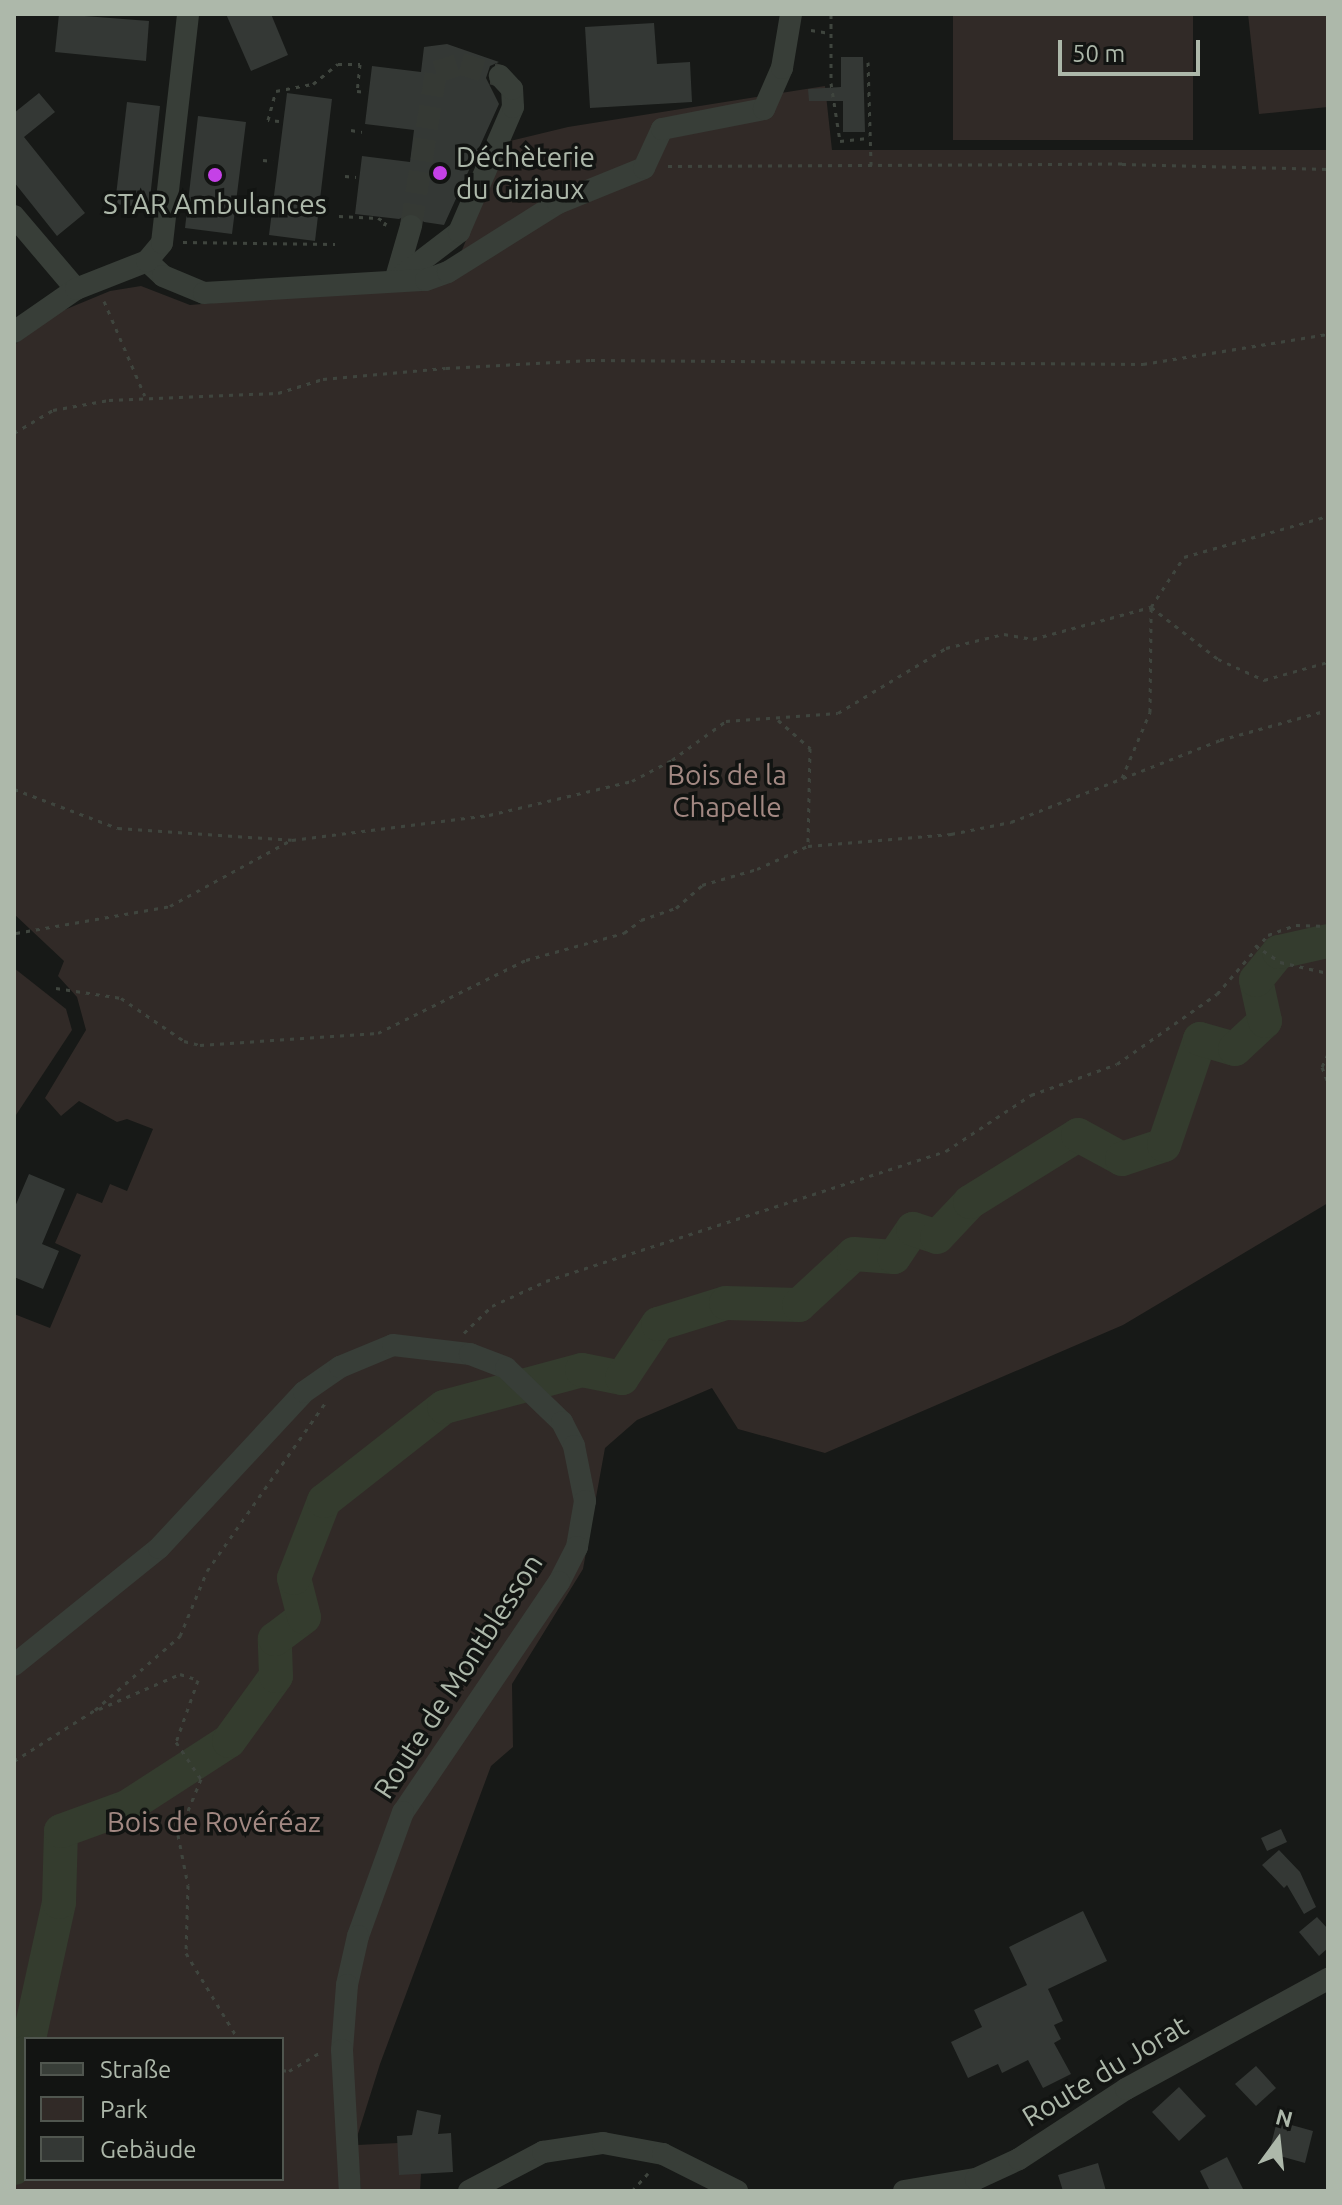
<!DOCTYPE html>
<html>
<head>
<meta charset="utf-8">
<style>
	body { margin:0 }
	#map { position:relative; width:1342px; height:2205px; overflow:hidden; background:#171917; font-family:Ubuntu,sans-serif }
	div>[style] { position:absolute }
	.green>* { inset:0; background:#312a27 }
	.river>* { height:34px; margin:-17px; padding:0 17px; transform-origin:17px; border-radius:17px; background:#343c2e }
	.building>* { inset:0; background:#343835 }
	.minor-tunnel>* { height:22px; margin-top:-11px; transform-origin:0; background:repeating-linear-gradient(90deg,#353934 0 22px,transparent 0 33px) }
	.path>* { height:3px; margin-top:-1.5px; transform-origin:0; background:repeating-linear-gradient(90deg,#3f453e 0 4px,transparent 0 10px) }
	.minor>* { height:22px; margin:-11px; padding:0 11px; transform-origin:11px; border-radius:11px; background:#383e38 }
	.dots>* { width:22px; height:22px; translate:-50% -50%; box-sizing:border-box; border:4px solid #121412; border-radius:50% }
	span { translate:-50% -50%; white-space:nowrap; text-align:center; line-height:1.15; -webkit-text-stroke:7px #121412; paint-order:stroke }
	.poi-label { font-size:28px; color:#adb8aa }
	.left { translate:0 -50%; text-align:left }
	.park-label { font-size:28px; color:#a28882 }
	.street-label { font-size:28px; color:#adb8aa }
	.frame { position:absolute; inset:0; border:16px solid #adb8aa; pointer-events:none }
	.legend { position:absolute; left:24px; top:2037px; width:260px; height:144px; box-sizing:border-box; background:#121412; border:2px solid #50564f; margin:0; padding:10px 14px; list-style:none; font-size:24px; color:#adb8aa }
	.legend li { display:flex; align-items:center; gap:16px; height:40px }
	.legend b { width:40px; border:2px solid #50564f }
	.north { position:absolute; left:1238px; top:2101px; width:80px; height:80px; -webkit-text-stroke:6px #121412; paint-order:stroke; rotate:15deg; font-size:22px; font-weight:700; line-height:32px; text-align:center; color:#adb8aa }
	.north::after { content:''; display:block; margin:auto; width:28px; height:36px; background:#adb8aa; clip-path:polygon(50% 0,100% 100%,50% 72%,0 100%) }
	.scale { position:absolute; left:1058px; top:40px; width:142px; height:36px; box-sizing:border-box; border:4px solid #adb8aa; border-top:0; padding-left:10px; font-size:24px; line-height:28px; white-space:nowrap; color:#adb8aa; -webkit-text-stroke:6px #121412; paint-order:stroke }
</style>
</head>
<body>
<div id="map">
	<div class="green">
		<i style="clip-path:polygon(953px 14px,1193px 14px,1193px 140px,953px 140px)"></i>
		<i style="clip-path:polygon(1248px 14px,1328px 14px,1328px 107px,1259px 114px)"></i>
		<i style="clip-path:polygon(evenodd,825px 86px,832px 150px,1328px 150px,1328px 1203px,1123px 1325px,825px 1453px,738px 1429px,712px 1388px,637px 1420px,605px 1448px,583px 1569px,512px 1684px,513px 1747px,491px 1766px,380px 2064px,340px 2191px,14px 2191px,14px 1314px,50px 1328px,81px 1255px,55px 1243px,77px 1193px,102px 1203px,110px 1184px,127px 1191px,153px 1129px,127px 1119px,117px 1122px,79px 1101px,61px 1116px,45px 1098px,86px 1030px,77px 997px,58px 976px,64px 961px,14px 914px,14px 345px,57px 313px,110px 291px,141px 286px,190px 305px,403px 287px,460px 255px,506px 142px,568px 127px,825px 86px,26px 2039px,282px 2039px,282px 2179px,26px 2179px,26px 2039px)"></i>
		<i style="clip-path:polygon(14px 968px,66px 1009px,72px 1030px,14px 1118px)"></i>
		<i style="clip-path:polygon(398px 2143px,421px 2174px,420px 2191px,361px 2191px,357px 2145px)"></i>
	</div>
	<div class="river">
		<i style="left:29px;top:2039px;width:140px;rotate:-77.6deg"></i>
		<i style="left:59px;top:1902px;width:71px;rotate:-88.4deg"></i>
		<i style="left:61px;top:1831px;width:70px;rotate:-20deg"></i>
		<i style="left:127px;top:1807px;width:121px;rotate:-32.9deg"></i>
		<i style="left:229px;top:1741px;width:80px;rotate:-54.1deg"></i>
		<i style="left:276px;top:1676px;width:37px;rotate:-92deg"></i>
		<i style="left:275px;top:1639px;width:36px;rotate:-37deg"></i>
		<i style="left:304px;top:1617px;width:40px;rotate:-104.4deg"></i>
		<i style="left:294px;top:1578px;width:83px;rotate:-68.7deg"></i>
		<i style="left:324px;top:1501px;width:152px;rotate:-38.1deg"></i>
		<i style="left:444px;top:1407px;width:143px;rotate:-15deg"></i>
		<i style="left:582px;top:1370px;width:41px;rotate:11.3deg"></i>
		<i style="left:622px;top:1378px;width:65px;rotate:-56.3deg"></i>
		<i style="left:658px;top:1324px;width:71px;rotate:-17.2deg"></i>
		<i style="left:726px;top:1303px;width:73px;rotate:1.6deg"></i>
		<i style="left:799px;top:1305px;width:75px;rotate:-42.8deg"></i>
		<i style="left:854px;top:1254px;width:40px;rotate:4.3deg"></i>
		<i style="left:894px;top:1257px;width:34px;rotate:-56deg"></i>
		<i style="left:913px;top:1229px;width:25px;rotate:18deg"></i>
		<i style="left:937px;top:1237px;width:48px;rotate:-46.7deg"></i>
		<i style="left:970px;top:1202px;width:127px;rotate:-31.8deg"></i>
		<i style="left:1078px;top:1135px;width:50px;rotate:28.6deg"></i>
		<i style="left:1122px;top:1159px;width:44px;rotate:-18.4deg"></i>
		<i style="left:1164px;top:1145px;width:112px;rotate:-71.2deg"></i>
		<i style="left:1200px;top:1039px;width:36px;rotate:16deg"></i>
		<i style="left:1235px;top:1049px;width:41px;rotate:-43deg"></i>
		<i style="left:1265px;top:1021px;width:42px;rotate:-102.4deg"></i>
		<i style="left:1256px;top:980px;width:36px;rotate:-51deg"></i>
		<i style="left:1279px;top:952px;width:50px;rotate:-12.7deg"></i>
		<i style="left:14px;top:2106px;width:55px;rotate:-77.5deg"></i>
		<i style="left:14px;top:2133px;width:31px;rotate:79deg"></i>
		<i style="left:20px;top:2163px;width:8px;rotate:140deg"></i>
	</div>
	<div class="building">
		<i style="clip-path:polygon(59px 14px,149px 21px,146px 61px,55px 52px)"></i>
		<i style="clip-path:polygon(226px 14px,271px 14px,288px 55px,251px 71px)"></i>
		<i style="clip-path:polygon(654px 23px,657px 64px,690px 62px,692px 102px,590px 108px,585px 27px)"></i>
		<i style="clip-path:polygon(447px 44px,499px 62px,490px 66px,486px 78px,499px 104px,444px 225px,424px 222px,414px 212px,399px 219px,355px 214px,362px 156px,410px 162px,414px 130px,365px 124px,372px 66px,421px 72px,424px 47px)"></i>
		<i style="clip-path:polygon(841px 57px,863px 57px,865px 132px,843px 132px,843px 101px,809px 101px,808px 89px,841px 87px)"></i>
		<i style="clip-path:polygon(39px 93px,55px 112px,24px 137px,85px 213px,57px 236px,14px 182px,14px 113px)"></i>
		<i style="clip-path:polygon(287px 93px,332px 99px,315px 241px,269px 235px)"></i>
		<i style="clip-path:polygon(127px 102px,160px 106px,149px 208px,115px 204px)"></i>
		<i style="clip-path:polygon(198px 116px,246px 122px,232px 234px,185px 228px)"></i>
		<i style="clip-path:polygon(29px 1174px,65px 1189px,42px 1244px,59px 1251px,43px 1289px,14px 1277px,14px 1209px)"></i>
		<i style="clip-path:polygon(1281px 1829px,1287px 1842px,1267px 1851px,1261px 1838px)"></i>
		<i style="clip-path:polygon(1279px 1850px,1300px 1872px,1316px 1907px,1304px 1914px,1287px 1885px,1284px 1888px,1262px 1865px)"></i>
		<i style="clip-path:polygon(1083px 1911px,1107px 1961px,1048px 1989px,1063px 2021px,1054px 2025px,1061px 2039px,1054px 2043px,1071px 2074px,1043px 2088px,1028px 2060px,1002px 2073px,998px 2064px,968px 2078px,951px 2042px,982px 2027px,974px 2010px,1027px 1985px,1009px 1947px)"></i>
		<i style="clip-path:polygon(1317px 1917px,1328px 1929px,1328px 1948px,1319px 1956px,1299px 1932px)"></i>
		<i style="clip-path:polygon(1256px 2066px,1276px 2088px,1256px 2106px,1235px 2084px)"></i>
		<i style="clip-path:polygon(1179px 2087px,1206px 2116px,1179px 2141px,1152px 2112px)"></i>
		<i style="clip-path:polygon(417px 2110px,441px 2115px,438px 2134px,451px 2133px,453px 2172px,399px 2175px,397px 2136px,412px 2135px)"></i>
		<i style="clip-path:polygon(1277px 2121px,1313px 2131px,1305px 2163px,1269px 2153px)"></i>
		<i style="clip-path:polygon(1227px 2157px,1244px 2191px,1210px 2191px,1200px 2171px)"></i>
		<i style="clip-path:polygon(1098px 2163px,1106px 2191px,1063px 2191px,1058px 2175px)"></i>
	</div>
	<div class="minor-tunnel">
		<i style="left:411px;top:226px;width:156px;rotate:-80.8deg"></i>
		<i style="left:436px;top:72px;width:26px;rotate:-18deg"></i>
		<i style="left:461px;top:64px;width:41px;rotate:17.1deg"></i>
	</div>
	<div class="path">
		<i style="left:831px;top:14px;width:69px;rotate:90deg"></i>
		<i style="left:831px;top:83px;width:59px;rotate:81.2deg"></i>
		<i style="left:840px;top:141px;width:30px;rotate:-6deg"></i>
		<i style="left:811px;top:30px;width:19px;rotate:9deg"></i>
		<i style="left:868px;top:62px;width:103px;rotate:88.3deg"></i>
		<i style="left:279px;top:121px;width:11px;rotate:-175deg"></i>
		<i style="left:268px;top:120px;width:30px;rotate:-75deg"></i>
		<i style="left:276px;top:91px;width:38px;rotate:-11deg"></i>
		<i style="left:313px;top:84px;width:32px;rotate:-39deg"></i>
		<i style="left:338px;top:64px;width:22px"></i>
		<i style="left:360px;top:64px;width:27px;rotate:96deg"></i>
		<i style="left:357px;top:91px;width:10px;rotate:6deg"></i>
		<i style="left:351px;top:130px;width:11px;rotate:10deg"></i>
		<i style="left:263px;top:160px;width:10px;rotate:6deg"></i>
		<i style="left:668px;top:166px;width:454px;rotate:-0.3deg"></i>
		<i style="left:1122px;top:164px;width:206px;rotate:1.4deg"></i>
		<i style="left:345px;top:176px;width:11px;rotate:5deg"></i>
		<i style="left:256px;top:206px;width:14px;rotate:8deg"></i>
		<i style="left:339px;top:216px;width:39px;rotate:3deg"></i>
		<i style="left:378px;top:218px;width:9px;rotate:27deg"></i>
		<i style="left:386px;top:222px;width:4px;rotate:117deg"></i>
		<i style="left:183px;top:242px;width:152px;rotate:0.8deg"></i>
		<i style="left:104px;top:301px;width:103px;rotate:66.7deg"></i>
		<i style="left:14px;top:433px;width:45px;rotate:-30.5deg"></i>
		<i style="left:53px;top:410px;width:57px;rotate:-10.1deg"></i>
		<i style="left:109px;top:400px;width:169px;rotate:-2.4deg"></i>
		<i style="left:278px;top:393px;width:47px;rotate:-17.3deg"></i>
		<i style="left:323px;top:379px;width:123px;rotate:-5.1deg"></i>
		<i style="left:446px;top:368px;width:145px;rotate:-3.2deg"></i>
		<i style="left:591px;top:360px;width:552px;rotate:0.42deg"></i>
		<i style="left:1143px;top:364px;width:187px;rotate:-9.2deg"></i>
		<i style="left:1151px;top:607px;width:85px;rotate:37.8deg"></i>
		<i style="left:1218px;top:659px;width:51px;rotate:24.5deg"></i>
		<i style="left:1264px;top:680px;width:66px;rotate:-15.7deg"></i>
		<i style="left:778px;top:720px;width:43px;rotate:41.2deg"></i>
		<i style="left:810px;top:748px;width:98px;rotate:91.2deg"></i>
		<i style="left:1122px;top:778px;width:72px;rotate:-67deg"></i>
		<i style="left:1150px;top:712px;width:104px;rotate:-89.4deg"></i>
		<i style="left:14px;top:789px;width:111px;rotate:20.6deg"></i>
		<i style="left:118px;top:828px;width:174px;rotate:3.9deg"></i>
		<i style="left:292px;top:840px;width:199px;rotate:-7.2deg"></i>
		<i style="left:489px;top:815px;width:147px;rotate:-13.4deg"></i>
		<i style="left:632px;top:781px;width:45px;rotate:-27.7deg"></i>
		<i style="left:672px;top:760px;width:67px;rotate:-35.8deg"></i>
		<i style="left:726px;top:721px;width:112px;rotate:-4.1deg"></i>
		<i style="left:838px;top:713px;width:126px;rotate:-31deg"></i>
		<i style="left:946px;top:648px;width:60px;rotate:-13.6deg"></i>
		<i style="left:1004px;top:634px;width:29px;rotate:10deg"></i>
		<i style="left:1033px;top:639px;width:122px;rotate:-15.2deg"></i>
		<i style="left:1151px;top:607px;width:60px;rotate:-56.6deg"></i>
		<i style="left:1184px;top:557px;width:150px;rotate:-15.9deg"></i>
		<i style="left:16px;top:933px;width:156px;rotate:-9.9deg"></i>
		<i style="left:170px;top:906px;width:136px;rotate:-28.6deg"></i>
		<i style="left:1255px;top:945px;width:30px;rotate:34deg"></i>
		<i style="left:1280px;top:962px;width:49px;rotate:12.9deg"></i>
		<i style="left:56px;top:988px;width:66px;rotate:8.7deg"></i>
		<i style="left:121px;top:998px;width:76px;rotate:34.3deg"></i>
		<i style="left:184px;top:1041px;width:16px;rotate:14deg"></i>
		<i style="left:200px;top:1045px;width:178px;rotate:-3.9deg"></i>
		<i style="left:378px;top:1033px;width:165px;rotate:-26.3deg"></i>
		<i style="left:526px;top:960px;width:102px;rotate:-15.4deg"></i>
		<i style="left:624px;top:933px;width:21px;rotate:-37deg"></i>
		<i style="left:641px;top:920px;width:37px;rotate:-19deg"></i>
		<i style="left:676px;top:908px;width:35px;rotate:-41deg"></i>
		<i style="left:702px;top:885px;width:57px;rotate:-16.2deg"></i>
		<i style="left:757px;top:869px;width:56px;rotate:-24.3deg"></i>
		<i style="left:808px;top:846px;width:144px;rotate:-4.8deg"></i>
		<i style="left:951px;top:834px;width:61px;rotate:-11.3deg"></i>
		<i style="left:1011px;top:822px;width:225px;rotate:-21.4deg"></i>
		<i style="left:1220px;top:740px;width:112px;rotate:-15.5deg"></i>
		<i style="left:1328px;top:1054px;width:14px;rotate:115deg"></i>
		<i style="left:1322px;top:1067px;width:17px;rotate:69deg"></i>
		<i style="left:464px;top:1333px;width:39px;rotate:-44deg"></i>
		<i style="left:492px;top:1306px;width:60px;rotate:-24.8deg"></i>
		<i style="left:546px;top:1281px;width:421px;rotate:-18deg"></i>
		<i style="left:946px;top:1151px;width:102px;rotate:-33.4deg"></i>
		<i style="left:1031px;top:1095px;width:91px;rotate:-19.8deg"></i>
		<i style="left:1117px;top:1064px;width:122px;rotate:-35deg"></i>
		<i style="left:1217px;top:994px;width:78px;rotate:-49.2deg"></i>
		<i style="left:1268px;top:935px;width:30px;rotate:-20deg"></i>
		<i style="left:1296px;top:925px;width:32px;rotate:2deg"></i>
		<i style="left:99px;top:1709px;width:88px;rotate:-23.4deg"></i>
		<i style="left:180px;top:1674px;width:19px;rotate:18deg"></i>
		<i style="left:198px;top:1680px;width:66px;rotate:109.5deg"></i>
		<i style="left:176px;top:1742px;width:45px;rotate:56deg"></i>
		<i style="left:201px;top:1779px;width:61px;rotate:112.3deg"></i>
		<i style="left:178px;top:1835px;width:51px;rotate:78.7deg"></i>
		<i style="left:188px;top:1885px;width:68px;rotate:91.7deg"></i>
		<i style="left:186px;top:1953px;width:100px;rotate:58.8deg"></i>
		<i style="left:14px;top:1761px;width:96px;rotate:-32.2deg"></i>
		<i style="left:95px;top:1710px;width:113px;rotate:-41deg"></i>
		<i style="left:180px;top:1636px;width:70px;rotate:-67.4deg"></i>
		<i style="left:207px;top:1571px;width:205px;rotate:-54.9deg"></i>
		<i style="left:282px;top:2070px;width:7px;rotate:8deg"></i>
		<i style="left:289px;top:2071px;width:37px;rotate:-31deg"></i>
		<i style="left:632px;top:2191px;width:24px;rotate:-48deg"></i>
	</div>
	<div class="minor">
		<i style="left:14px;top:216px;width:96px;rotate:49.7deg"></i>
		<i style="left:411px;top:226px;width:57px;rotate:106.2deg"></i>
		<i style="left:395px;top:281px;width:81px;rotate:-37.4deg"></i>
		<i style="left:459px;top:232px;width:136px;rotate:-66.6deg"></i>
		<i style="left:513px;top:107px;width:18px;rotate:-93deg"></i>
		<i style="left:512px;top:89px;width:18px;rotate:-133deg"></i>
		<i style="left:147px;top:261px;width:22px;rotate:43deg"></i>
		<i style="left:163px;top:276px;width:44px;rotate:22.5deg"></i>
		<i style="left:204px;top:293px;width:222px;rotate:-3.4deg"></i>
		<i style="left:426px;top:280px;width:23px;rotate:-20deg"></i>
		<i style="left:448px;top:272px;width:130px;rotate:-32.1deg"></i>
		<i style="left:558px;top:203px;width:93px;rotate:-22.1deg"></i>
		<i style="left:644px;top:168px;width:43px;rotate:-65.2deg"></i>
		<i style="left:662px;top:129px;width:104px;rotate:-11.1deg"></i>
		<i style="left:764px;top:109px;width:45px;rotate:-66.3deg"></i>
		<i style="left:782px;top:68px;width:55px;rotate:-80.5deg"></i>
		<i style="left:14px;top:332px;width:75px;rotate:-34.7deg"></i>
		<i style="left:76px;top:289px;width:76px;rotate:-21.5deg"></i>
		<i style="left:147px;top:261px;width:23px;rotate:-50deg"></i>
		<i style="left:162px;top:243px;width:230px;rotate:-83.5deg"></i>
		<i style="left:14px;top:1665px;width:186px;rotate:-38.9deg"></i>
		<i style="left:159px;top:1548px;width:213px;rotate:-47.1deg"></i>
		<i style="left:304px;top:1392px;width:44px;rotate:-34.8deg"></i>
		<i style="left:340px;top:1367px;width:57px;rotate:-22.5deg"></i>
		<i style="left:393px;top:1345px;width:78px;rotate:6.7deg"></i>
		<i style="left:470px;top:1354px;width:39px;rotate:21deg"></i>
		<i style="left:506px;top:1368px;width:78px;rotate:44deg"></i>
		<i style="left:562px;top:1422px;width:27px;rotate:63deg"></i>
		<i style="left:574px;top:1446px;width:56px;rotate:78.7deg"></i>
		<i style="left:585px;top:1501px;width:47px;rotate:99.9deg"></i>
		<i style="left:577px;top:1547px;width:39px;rotate:117deg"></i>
		<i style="left:559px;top:1582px;width:278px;rotate:124.1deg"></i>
		<i style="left:403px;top:1812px;width:132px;rotate:109.9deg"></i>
		<i style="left:358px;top:1936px;width:50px;rotate:102.7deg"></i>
		<i style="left:347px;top:1985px;width:65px;rotate:94.4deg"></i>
		<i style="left:342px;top:2050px;width:141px;rotate:86.8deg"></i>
		<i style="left:469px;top:2191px;width:84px;rotate:-27.8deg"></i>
		<i style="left:543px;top:2152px;width:61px;rotate:-8.5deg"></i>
		<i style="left:603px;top:2143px;width:61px;rotate:10.4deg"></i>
		<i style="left:663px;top:2154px;width:83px;rotate:26.6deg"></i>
		<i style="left:904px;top:2191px;width:73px;rotate:-9.5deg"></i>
		<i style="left:976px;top:2179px;width:47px;rotate:-24.9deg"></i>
		<i style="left:1019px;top:2159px;width:128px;rotate:-33.2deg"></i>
		<i style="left:1126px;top:2089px;width:230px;rotate:-28.6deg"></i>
	</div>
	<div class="dots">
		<i style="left:440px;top:173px;background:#c541e7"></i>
		<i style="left:215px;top:175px;background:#c541e7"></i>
	</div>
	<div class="poi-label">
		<span class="left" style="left:456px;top:173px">Déchèterie<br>du Giziaux</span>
		<span style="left:215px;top:204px">STAR Ambulances</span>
	</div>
	<div class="park-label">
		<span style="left:727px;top:791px">Bois de la<br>Chapelle</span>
		<span style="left:214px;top:1822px">Bois de Rovéréaz</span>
	</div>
	<div class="street-label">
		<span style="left:458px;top:1676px;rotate:-57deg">Route de Montblesson</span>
		<span style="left:1105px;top:2071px;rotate:-31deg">Route du Jorat</span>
	</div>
	<div class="frame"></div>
	<ul class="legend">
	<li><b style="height:10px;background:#383e38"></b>Straße</li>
	<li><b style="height:22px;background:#312a27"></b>Park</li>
	<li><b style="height:22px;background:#343835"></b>Gebäude</li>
	</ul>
	<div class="north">N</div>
	<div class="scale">50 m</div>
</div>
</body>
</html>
